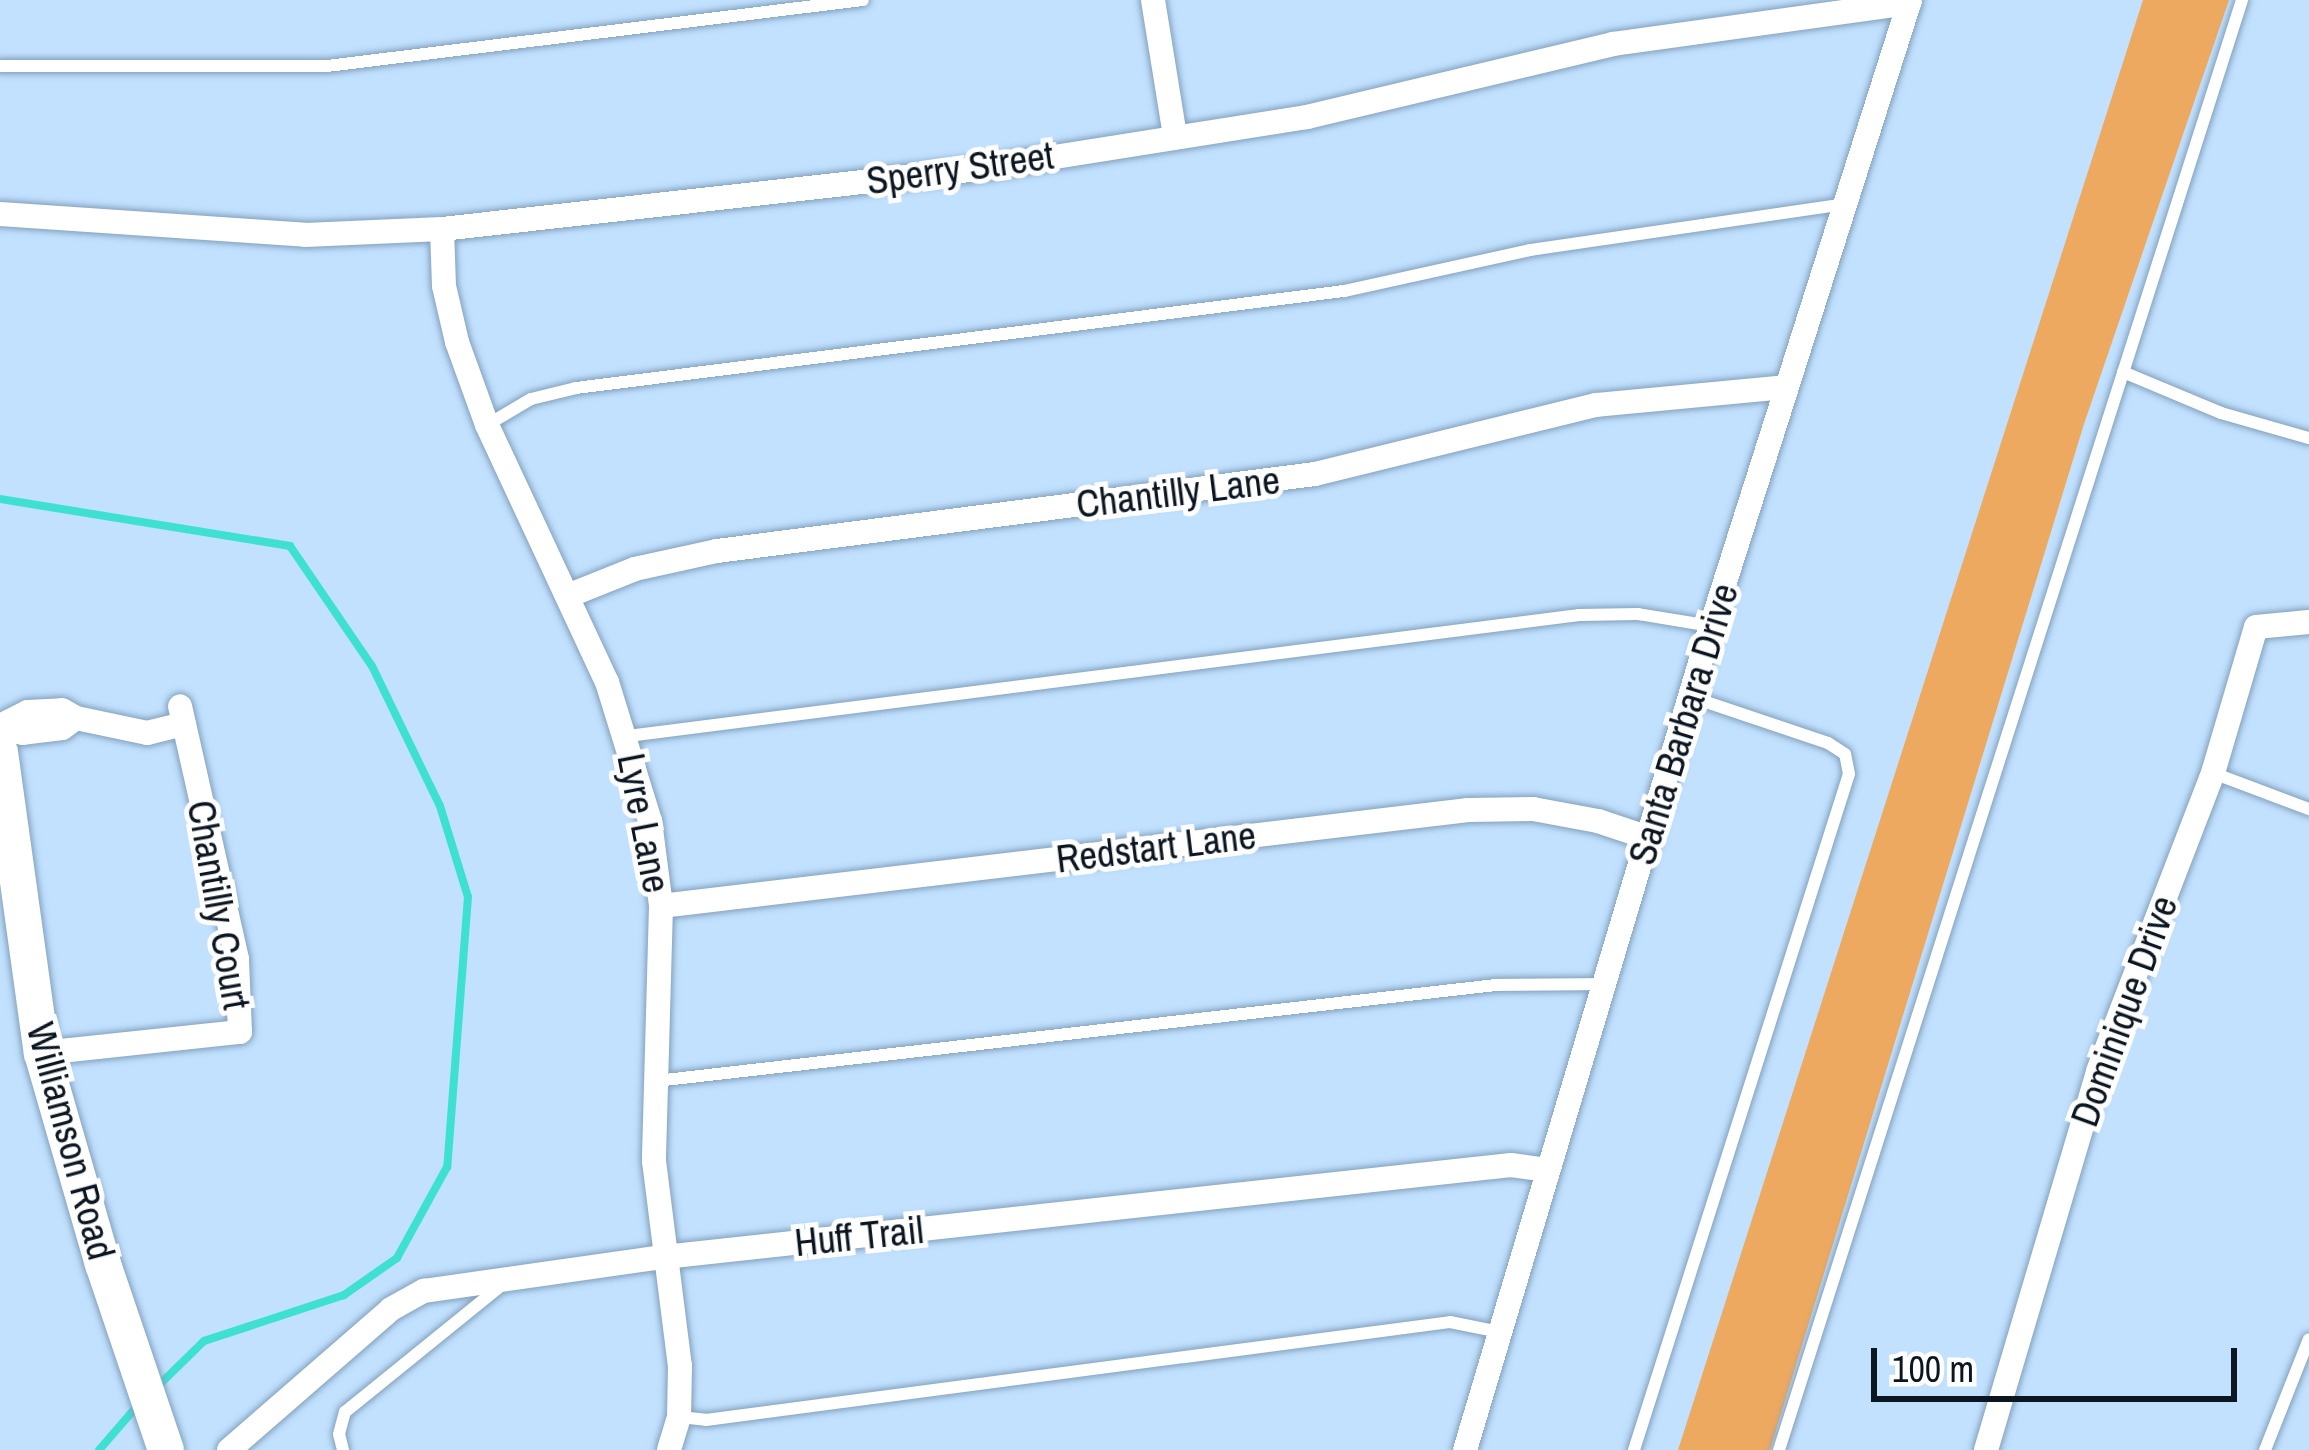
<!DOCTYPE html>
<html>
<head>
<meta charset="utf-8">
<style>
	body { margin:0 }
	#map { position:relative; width:2309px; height:1450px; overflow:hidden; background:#c1e1ff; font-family:"Archivo Narrow",sans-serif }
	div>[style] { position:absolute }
	.green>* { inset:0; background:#eea960 }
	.stream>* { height:8px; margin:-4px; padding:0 4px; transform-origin:4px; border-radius:4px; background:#3de0d2 }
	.roads { filter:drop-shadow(0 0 3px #83a1bd) drop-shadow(0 0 3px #83a1bd) }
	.lane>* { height:12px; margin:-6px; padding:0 6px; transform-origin:6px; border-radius:6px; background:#fff }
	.street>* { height:24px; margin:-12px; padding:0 12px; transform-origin:12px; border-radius:12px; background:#fff }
	.secondary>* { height:36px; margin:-18px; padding:0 18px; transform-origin:18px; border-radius:18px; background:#fff }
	span { translate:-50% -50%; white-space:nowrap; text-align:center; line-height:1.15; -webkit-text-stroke:10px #fefefe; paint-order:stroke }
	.street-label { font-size:39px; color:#0b1621 }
	.scale { position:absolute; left:1871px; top:1348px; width:366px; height:54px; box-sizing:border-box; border:6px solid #0b1621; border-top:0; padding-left:15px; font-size:36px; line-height:42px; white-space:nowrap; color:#0b1621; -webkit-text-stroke:9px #fefefe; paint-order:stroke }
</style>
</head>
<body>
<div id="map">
	<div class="green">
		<i style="clip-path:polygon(2143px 0,2229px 0,2084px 424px,1770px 1450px,1678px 1450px)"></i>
	</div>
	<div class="stream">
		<i style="left:0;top:499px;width:294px;rotate:9.2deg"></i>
		<i style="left:290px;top:546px;width:145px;rotate:55.7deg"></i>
		<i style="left:372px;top:666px;width:156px;rotate:64.1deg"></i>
		<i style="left:440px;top:806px;width:95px;rotate:72.9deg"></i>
		<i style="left:468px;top:897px;width:271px;rotate:94.4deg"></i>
		<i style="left:447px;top:1167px;width:104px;rotate:118.8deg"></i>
		<i style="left:397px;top:1258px;width:65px;rotate:145.1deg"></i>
		<i style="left:344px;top:1295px;width:147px;rotate:161.8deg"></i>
		<i style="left:204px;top:1341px;width:66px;rotate:135.6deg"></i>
		<i style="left:99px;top:1450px;width:60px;rotate:-49.1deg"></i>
	</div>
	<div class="roads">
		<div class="lane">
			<i style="left:0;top:66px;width:327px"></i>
			<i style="left:327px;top:66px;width:540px;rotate:-7.02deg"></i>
			<i style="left:2123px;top:372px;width:106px;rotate:22.7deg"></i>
			<i style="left:2221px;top:413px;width:91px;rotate:15.9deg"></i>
			<i style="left:487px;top:425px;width:51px;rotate:-30.6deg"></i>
			<i style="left:531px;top:399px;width:46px;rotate:-13.7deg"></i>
			<i style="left:576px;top:388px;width:774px;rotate:-7.2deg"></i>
			<i style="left:1344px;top:291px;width:190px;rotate:-12.4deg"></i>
			<i style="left:1530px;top:250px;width:317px;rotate:-8.3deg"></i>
			<i style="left:628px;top:736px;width:959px;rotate:-7.25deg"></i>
			<i style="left:1579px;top:615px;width:59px;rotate:-1deg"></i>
			<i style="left:1638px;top:614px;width:74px;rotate:9.3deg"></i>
			<i style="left:2213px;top:773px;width:103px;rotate:20.6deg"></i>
			<i style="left:656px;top:1081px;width:845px;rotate:-6.52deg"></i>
			<i style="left:1496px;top:985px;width:108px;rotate:-0.5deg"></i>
			<i style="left:679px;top:1417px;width:27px;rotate:6deg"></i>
			<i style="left:706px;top:1420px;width:750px;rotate:-7.5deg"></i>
			<i style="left:1450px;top:1322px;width:50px;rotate:11.5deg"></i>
			<i style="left:343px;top:1450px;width:16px;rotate:-104deg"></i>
			<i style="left:339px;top:1434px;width:23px;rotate:-75deg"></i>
			<i style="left:345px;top:1412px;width:203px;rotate:-39deg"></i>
			<i style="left:1634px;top:1450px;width:709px;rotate:-72.36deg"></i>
			<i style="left:1849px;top:774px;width:20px;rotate:-101deg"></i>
			<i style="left:1845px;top:754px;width:20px;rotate:-147deg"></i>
			<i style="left:1828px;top:743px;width:145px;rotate:-161.4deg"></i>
			<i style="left:1779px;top:1450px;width:1522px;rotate:-72.29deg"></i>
			<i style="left:2265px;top:1450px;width:119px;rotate:-68.4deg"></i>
		</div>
		<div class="street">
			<i style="left:1153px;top:0;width:138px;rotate:80.8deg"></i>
			<i style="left:0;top:214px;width:306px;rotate:3.9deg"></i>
			<i style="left:305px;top:235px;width:137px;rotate:-2.5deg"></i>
			<i style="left:442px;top:229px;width:540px;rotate:-6.38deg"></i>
			<i style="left:979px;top:169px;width:332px;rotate:-9deg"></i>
			<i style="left:1307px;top:117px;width:315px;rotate:-13.4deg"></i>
			<i style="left:1613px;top:44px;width:299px;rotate:-7.9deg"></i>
			<i style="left:442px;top:229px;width:57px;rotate:88deg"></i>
			<i style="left:444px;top:286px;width:57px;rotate:76.9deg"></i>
			<i style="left:457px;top:342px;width:88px;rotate:70.1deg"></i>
			<i style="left:487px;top:425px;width:284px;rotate:65deg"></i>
			<i style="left:607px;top:682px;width:145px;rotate:72.8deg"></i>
			<i style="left:650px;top:821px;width:86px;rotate:82.6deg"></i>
			<i style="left:661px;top:906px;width:255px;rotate:91.6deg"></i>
			<i style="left:654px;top:1161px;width:207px;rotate:82.8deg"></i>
			<i style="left:680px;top:1366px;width:51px;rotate:91.1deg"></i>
			<i style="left:679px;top:1417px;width:34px;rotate:107deg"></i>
			<i style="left:570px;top:595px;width:70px;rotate:-21.8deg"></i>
			<i style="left:635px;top:569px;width:84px;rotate:-12.4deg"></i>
			<i style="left:717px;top:551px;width:603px;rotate:-7.34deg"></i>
			<i style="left:1315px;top:474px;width:289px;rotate:-13.8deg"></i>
			<i style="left:1596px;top:405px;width:191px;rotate:-5.4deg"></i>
			<i style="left:76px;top:718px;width:73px;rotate:11.9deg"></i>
			<i style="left:147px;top:733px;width:38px;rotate:-14deg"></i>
			<i style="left:0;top:726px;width:31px;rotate:-27deg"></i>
			<i style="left:28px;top:712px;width:34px;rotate:-3deg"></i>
			<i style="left:62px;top:710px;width:16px;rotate:30deg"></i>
			<i style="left:76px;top:718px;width:17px;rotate:144deg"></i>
			<i style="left:62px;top:728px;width:39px;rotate:173deg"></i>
			<i style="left:23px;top:733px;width:24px;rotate:-168deg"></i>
			<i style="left:661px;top:906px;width:813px;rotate:-6.78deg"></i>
			<i style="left:1468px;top:810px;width:65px;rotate:-0.9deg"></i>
			<i style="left:1533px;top:809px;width:66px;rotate:10.5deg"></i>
			<i style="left:1598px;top:821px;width:54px;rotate:18.4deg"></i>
			<i style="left:42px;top:1053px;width:199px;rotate:-6.1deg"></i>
			<i style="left:240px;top:1032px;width:73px;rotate:-92.4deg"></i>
			<i style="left:237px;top:959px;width:259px;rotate:-102.7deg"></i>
			<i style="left:229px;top:1450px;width:215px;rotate:-41deg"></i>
			<i style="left:391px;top:1309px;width:38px;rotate:-29deg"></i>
			<i style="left:424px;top:1291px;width:242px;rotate:-8.1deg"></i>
			<i style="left:664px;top:1257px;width:852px;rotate:-6.2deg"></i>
			<i style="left:1511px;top:1165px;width:34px;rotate:8deg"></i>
			<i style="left:1465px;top:1450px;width:860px;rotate:-73.38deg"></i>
			<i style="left:1711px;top:626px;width:657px;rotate:-72.36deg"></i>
			<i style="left:1986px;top:1450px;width:395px;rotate:-73.5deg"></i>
			<i style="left:2098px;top:1071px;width:319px;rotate:-68.9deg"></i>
			<i style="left:2213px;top:773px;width:152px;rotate:-73.6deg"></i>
			<i style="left:2256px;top:627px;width:53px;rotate:-5.4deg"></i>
		</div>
		<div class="secondary">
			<i style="left:0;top:752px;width:304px;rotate:82.1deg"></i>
			<i style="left:42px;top:1053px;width:220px;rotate:73.9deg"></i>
			<i style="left:103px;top:1264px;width:196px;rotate:71.3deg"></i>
		</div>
	</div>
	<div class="street-label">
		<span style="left:960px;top:168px;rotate:-8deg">Sperry Street</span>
		<span style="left:1178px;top:492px;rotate:-7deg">Chantilly Lane</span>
		<span style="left:1683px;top:724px;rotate:-73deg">Santa Barbara Drive</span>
		<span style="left:644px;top:823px;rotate:79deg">Lyre Lane</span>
		<span style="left:1156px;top:847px;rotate:-7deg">Redstart Lane</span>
		<span style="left:219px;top:905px;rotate:80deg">Chantilly Court</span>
		<span style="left:2124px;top:1011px;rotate:-70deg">Dominique Drive</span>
		<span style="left:71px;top:1141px;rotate:75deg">Williamson Road</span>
		<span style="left:859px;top:1236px;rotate:-6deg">Huff Trail</span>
	</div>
	<div class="scale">100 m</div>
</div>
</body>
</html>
